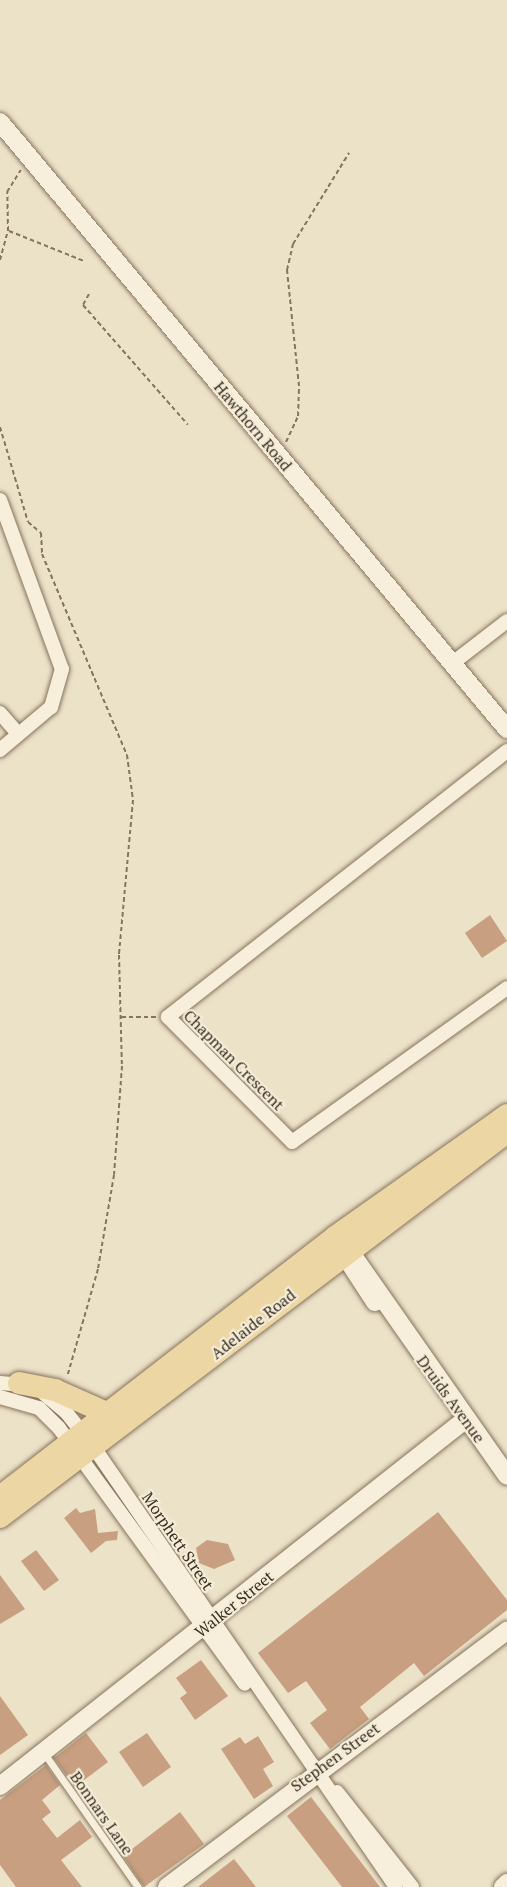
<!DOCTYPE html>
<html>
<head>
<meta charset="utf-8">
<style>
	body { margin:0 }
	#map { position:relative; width:507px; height:1887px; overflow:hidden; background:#ece2c8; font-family:"PT Serif",serif }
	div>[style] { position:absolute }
	.building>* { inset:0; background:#c89f80 }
	.path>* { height:2px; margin-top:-1px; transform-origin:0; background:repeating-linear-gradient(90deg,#87745e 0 4.5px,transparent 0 7.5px) }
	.roads { filter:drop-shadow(0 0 2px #87745e) drop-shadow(0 0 2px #87745e) }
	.service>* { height:7px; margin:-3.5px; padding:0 3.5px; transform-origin:3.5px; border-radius:3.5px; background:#f7efdb }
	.minor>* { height:14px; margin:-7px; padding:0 7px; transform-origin:7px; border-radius:7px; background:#f7efdb }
	.tertiary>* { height:18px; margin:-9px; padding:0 9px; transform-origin:9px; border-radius:9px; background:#f7efdb }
	.primary>* { height:22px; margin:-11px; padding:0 11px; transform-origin:11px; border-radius:11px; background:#ecd6a3 }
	span { translate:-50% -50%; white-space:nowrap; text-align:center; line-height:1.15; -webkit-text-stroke:4.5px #f4ecd7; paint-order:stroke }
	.street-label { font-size:16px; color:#392d21 }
</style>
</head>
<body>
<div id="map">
	<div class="building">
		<i style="clip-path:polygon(490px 915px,507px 941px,482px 958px,465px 933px)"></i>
		<i style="clip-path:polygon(76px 1508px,80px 1513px,95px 1509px,98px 1533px,118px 1531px,117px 1540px,106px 1541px,91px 1553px,64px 1518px)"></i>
		<i style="clip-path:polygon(438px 1512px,507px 1600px,507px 1610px,424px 1676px,414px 1663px,360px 1707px,369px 1719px,330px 1749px,310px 1723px,327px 1710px,306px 1681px,288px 1693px,258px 1653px)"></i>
		<i style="clip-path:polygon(207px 1540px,228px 1544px,235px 1560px,214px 1569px,199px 1563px,196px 1548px)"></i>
		<i style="clip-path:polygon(36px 1550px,59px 1580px,44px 1591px,21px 1561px)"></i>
		<i style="clip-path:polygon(0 1575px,25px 1609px,0 1624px)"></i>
		<i style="clip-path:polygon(201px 1660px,228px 1696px,195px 1720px,180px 1698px,187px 1693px,176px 1678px)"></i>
		<i style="clip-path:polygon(0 1696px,28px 1735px,0 1755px)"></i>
		<i style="clip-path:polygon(86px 1733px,108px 1762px,75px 1787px,54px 1758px)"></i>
		<i style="clip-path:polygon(147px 1733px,171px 1767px,143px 1787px,119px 1752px)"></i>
		<i style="clip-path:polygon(258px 1736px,274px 1762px,263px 1769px,273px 1786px,254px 1799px,221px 1749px,240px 1737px,245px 1744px)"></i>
		<i style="clip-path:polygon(46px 1765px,60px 1785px,42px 1800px,51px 1812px,42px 1819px,57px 1838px,80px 1820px,92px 1837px,61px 1860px,82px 1887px,16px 1887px,0 1865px,0 1800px)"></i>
		<i style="clip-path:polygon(311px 1797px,380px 1887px,342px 1887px,287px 1816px)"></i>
		<i style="clip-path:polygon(180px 1812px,204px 1844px,144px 1887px,123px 1856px)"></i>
		<i style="clip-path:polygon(234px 1859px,256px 1887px,198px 1887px)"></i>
	</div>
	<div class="path">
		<i style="left:9px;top:231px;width:81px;rotate:21.8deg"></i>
		<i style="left:0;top:260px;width:30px;rotate:-75deg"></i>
		<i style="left:8px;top:231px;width:39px;rotate:-91deg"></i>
		<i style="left:7px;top:192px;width:26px;rotate:-58deg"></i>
		<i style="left:89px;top:294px;width:13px;rotate:119deg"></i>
		<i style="left:83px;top:305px;width:159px;rotate:48.8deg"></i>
		<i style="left:0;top:427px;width:99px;rotate:73.6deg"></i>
		<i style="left:28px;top:522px;width:17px;rotate:40deg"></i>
		<i style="left:41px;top:533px;width:21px;rotate:87deg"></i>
		<i style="left:42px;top:554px;width:218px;rotate:67.1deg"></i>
		<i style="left:127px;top:755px;width:45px;rotate:82.4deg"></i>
		<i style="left:133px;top:800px;width:156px;rotate:95.2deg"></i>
		<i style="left:119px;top:955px;width:111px;rotate:88.5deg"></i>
		<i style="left:122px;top:1066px;width:109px;rotate:94.2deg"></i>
		<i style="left:114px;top:1175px;width:95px;rotate:99.7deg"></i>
		<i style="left:98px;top:1269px;width:112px;rotate:106deg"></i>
		<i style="left:286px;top:442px;width:29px;rotate:-65deg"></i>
		<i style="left:298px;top:416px;width:30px;rotate:-88deg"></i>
		<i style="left:299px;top:386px;width:117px;rotate:-95.9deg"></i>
		<i style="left:287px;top:270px;width:27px;rotate:-77deg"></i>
		<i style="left:293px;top:244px;width:107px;rotate:-58.4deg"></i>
		<i style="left:121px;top:1017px;width:36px"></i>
	</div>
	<div class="roads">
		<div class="service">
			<i style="left:44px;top:1753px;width:164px;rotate:55deg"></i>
		</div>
		<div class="minor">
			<i style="left:0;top:500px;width:180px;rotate:69.9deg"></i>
			<i style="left:62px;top:669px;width:40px;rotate:106deg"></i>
			<i style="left:51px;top:707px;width:67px;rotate:139.9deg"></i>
			<i style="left:454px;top:662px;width:67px;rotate:-37.7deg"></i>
			<i style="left:0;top:713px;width:28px;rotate:49deg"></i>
			<i style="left:507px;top:751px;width:431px;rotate:141.9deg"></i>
			<i style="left:168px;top:1017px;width:176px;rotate:45.2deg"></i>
			<i style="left:292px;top:1142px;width:264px;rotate:-35.6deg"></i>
			<i style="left:0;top:1383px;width:24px;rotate:5deg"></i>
			<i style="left:42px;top:1392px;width:31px;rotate:40deg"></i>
			<i style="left:66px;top:1412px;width:47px;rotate:51.9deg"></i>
			<i style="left:95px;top:1449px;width:531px;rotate:55.5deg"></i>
			<i style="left:0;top:1397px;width:41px;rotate:15.8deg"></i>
			<i style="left:39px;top:1408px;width:28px;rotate:45deg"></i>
			<i style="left:59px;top:1428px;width:316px;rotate:54deg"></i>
			<i style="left:337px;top:1792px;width:121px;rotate:51.7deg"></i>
		</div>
		<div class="tertiary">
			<i style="left:0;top:122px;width:791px;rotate:50.13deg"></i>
			<i style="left:344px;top:1243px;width:284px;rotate:55deg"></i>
			<i style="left:338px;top:1245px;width:68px;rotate:57deg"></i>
			<i style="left:0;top:1786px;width:593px;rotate:-38.22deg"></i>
			<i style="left:167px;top:1887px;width:426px;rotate:-37deg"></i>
			<i style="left:503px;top:1887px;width:6px;rotate:-45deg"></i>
		</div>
		<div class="primary">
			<i style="left:19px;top:1383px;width:37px;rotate:11deg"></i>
			<i style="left:55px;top:1390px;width:59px;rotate:24deg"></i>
			<i style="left:0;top:1497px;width:424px;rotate:-37.8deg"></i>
			<i style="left:335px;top:1237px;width:211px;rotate:-35.3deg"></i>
			<i style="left:0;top:1517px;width:637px;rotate:-37.21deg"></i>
		</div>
	</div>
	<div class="street-label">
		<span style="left:253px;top:426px;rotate:50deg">Hawthorn Road</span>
		<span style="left:234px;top:1060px;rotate:45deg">Chapman Crescent</span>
		<span style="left:253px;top:1324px;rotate:-38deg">Adelaide Road</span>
		<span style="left:451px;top:1399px;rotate:54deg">Druids Avenue</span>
		<span style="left:178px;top:1541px;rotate:56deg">Morphett Street</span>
		<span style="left:234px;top:1604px;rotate:-39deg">Walker Street</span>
		<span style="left:335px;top:1757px;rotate:-36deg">Stephen Street</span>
		<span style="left:102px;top:1813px;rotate:55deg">Bonnars Lane</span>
	</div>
</div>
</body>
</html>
